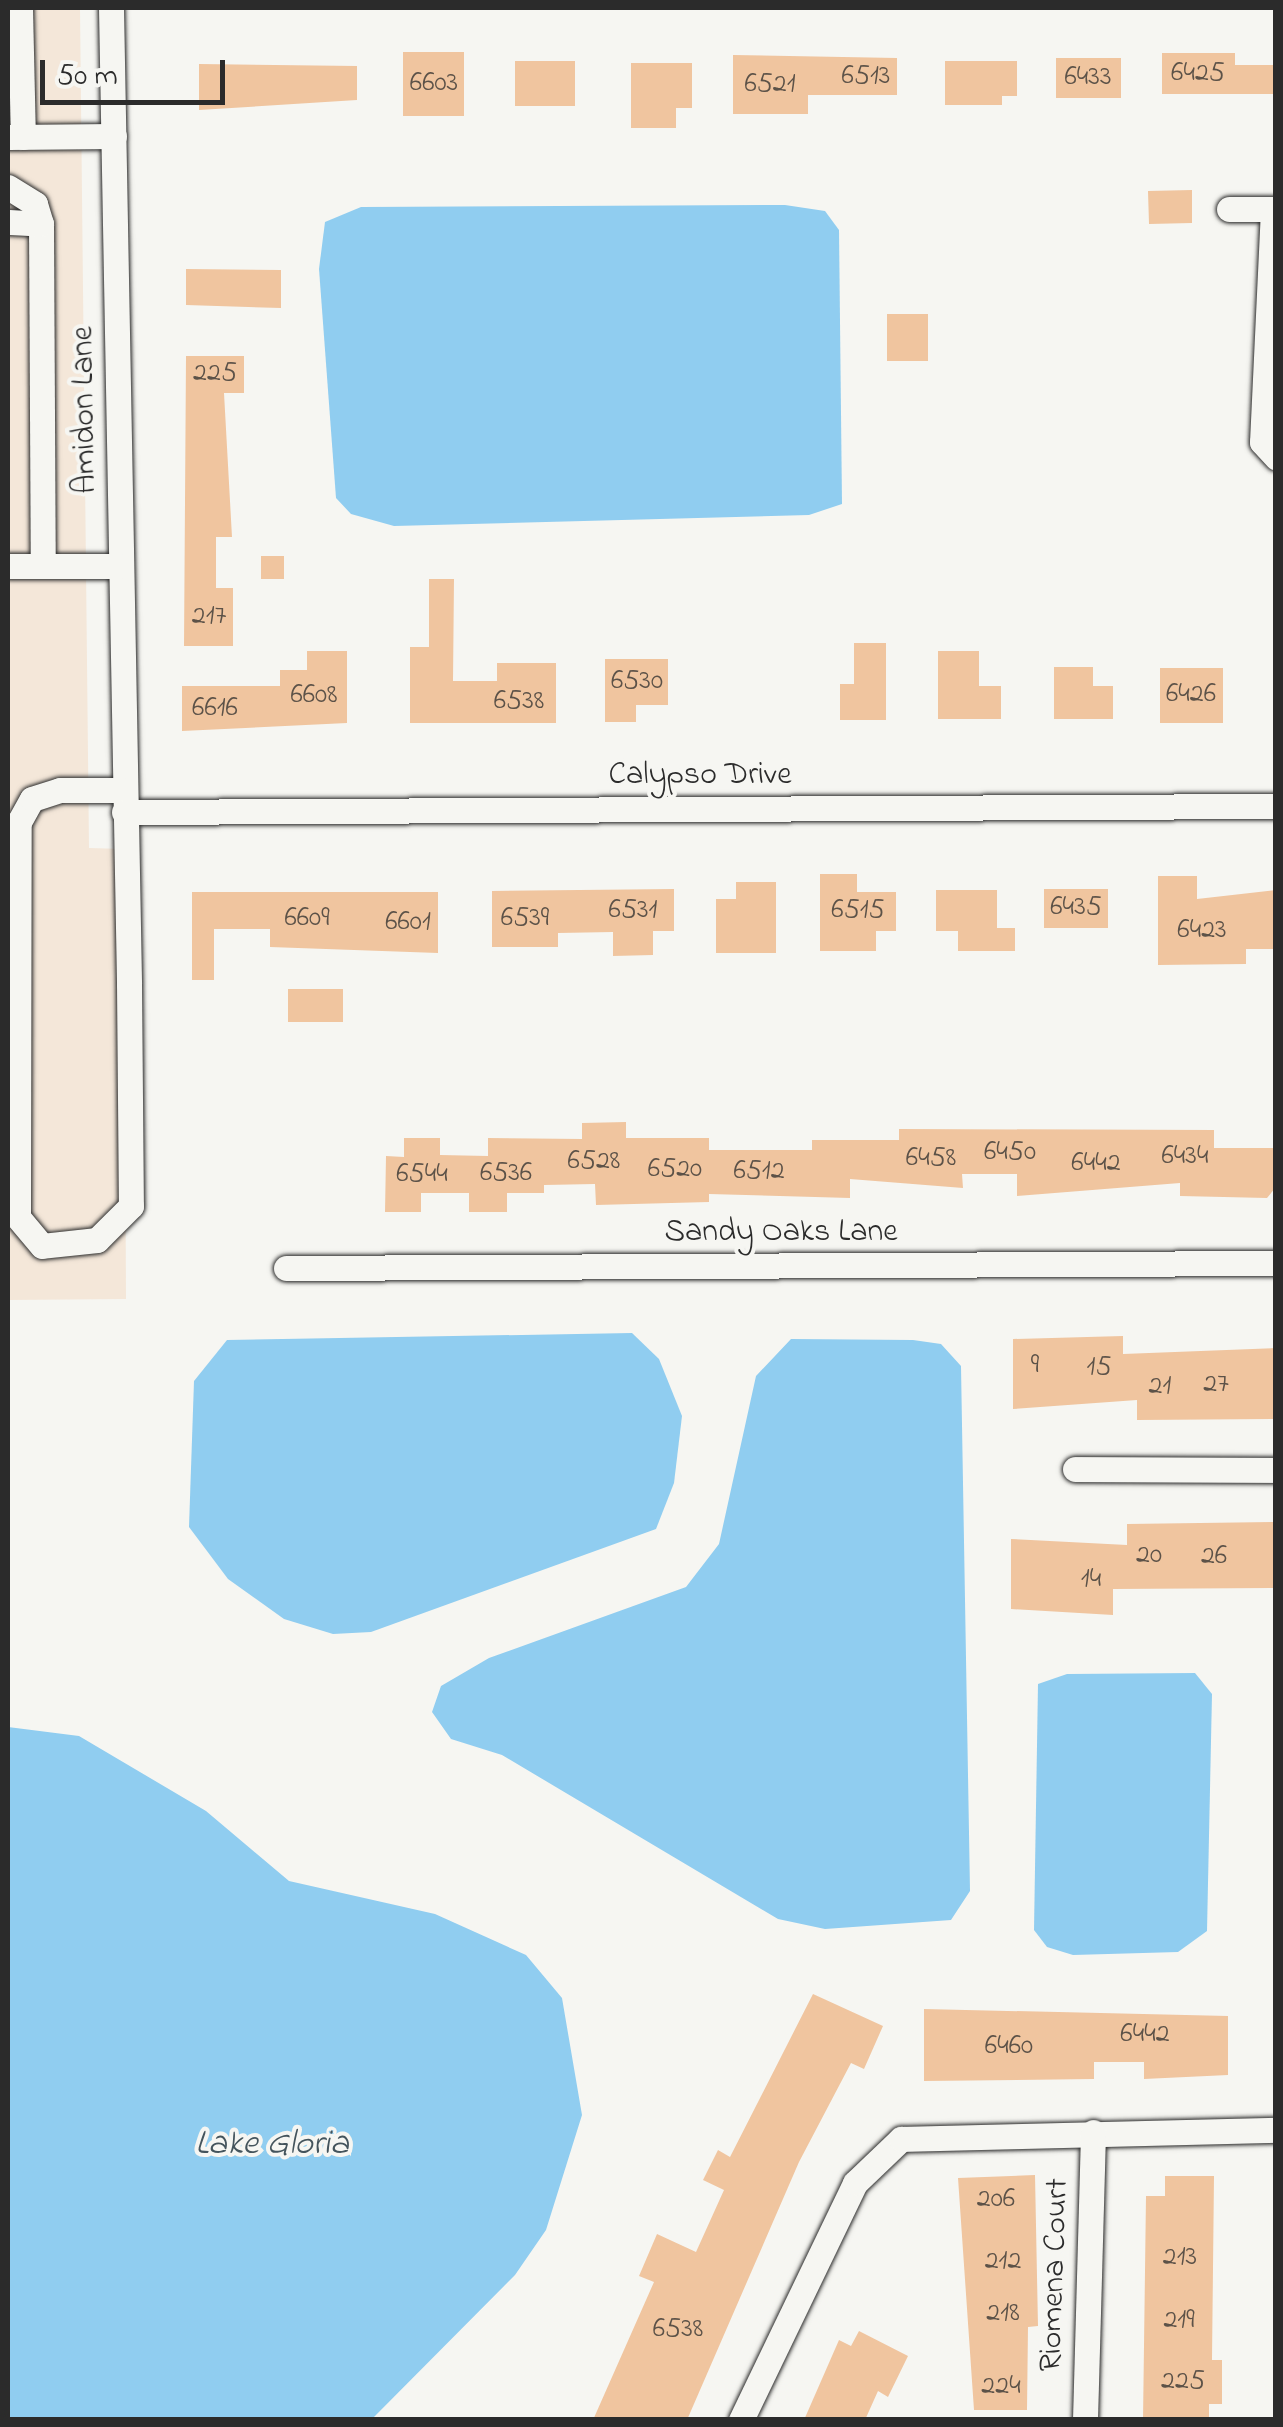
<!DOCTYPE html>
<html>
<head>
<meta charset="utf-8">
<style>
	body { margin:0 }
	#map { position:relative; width:1283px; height:2427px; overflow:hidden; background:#f6f6f2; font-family:"Indie Flower",sans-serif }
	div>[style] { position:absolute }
	.built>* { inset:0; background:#f4e7d9 }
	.water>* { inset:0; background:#90cdf0 }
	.building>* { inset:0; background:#f0c59f }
	.roads { filter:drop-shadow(0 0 2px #2b2b2b) drop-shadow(0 0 2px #2b2b2b) }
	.minor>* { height:25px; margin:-12.5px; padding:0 12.5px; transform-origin:12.5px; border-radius:12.5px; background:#f6f6f2 }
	span { translate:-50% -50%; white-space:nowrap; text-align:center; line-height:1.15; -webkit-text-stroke:8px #f6f6f2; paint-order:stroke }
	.number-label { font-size:28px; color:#5c5248 }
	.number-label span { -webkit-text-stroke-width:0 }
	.street-label { font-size:32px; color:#2b2b2b }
	.water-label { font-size:35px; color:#44545c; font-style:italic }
	.frame { position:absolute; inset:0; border:10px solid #2b2b2b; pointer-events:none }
	.scale { position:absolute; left:40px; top:60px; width:185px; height:45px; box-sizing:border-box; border:5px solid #2b2b2b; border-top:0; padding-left:12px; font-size:30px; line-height:35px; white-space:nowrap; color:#2b2b2b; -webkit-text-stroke:8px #f6f6f2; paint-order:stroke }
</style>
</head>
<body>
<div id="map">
	<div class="built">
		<i style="clip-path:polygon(8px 8px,80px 8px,89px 848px,124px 849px,126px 1299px,8px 1300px)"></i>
	</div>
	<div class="water">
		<i style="clip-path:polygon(785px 205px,825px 211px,839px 230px,842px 504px,809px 515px,394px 526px,351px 514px,336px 498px,319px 269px,325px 222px,361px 207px)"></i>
		<i style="clip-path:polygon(632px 1333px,659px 1359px,682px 1416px,674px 1483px,656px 1529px,371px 1632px,333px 1634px,284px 1619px,228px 1579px,189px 1527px,194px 1381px,227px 1340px)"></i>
		<i style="clip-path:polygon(791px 1339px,913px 1340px,941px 1344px,961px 1366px,970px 1891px,951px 1920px,825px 1929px,778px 1919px,502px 1755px,451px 1739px,432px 1712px,441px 1686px,489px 1658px,686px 1587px,719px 1544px,756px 1376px)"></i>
		<i style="clip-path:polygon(1195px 1673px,1212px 1694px,1207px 1931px,1178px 1952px,1073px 1955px,1047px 1947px,1034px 1930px,1038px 1684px,1067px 1674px)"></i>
		<i style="clip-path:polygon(8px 1727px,79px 1736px,206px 1811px,289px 1881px,435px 1914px,526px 1955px,562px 1998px,582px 2115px,546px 2230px,515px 2275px,372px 2419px,8px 2419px)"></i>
	</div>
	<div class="building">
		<i style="clip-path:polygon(403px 52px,464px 52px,464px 116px,403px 116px)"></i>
		<i style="clip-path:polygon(1162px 53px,1235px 53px,1235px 65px,1276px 65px,1276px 94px,1162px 94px)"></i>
		<i style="clip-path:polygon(733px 55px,897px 58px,897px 95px,808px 95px,808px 114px,733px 114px)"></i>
		<i style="clip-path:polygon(1056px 58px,1121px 58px,1121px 98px,1056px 98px)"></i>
		<i style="clip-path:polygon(515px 61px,575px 61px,575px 106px,515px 106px)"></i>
		<i style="clip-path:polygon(945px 61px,1017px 61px,1017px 96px,1002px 96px,1002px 105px,945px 105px)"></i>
		<i style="clip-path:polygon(631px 63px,692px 63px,692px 108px,676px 108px,676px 128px,631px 128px)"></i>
		<i style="clip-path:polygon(199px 64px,357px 66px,357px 100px,199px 110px)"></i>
		<i style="clip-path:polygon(1192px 190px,1192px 223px,1149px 224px,1148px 191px)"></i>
		<i style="clip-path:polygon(186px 269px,281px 270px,281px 308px,186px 305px)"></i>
		<i style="clip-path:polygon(887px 314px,928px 314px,928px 361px,887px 361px)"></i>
		<i style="clip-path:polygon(186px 356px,244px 356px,244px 393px,224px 393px,232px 537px,216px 537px,216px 588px,233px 588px,233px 646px,184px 646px)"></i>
		<i style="clip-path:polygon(261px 556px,284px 556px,284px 579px,261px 579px)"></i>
		<i style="clip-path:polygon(429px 579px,454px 579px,453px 681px,497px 681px,497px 663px,556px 663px,556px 723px,410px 723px,410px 647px,429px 647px)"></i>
		<i style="clip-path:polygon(854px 643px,886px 643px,886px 720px,840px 720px,840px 684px,854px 684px)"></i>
		<i style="clip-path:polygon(307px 651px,347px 651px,347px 723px,182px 731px,182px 686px,280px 686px,280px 670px,307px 670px)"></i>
		<i style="clip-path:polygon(938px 651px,979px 651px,979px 686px,1001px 686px,1001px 719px,938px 719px)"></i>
		<i style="clip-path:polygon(605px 659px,668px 659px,668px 705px,636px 705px,636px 722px,605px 722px)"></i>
		<i style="clip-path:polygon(1054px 667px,1093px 667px,1093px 686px,1113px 686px,1113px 719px,1054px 719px)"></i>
		<i style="clip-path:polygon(1160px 668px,1223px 668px,1223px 723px,1160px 723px)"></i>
		<i style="clip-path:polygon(820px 874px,857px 874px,857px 892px,896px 892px,896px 931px,876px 931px,876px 951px,820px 951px)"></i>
		<i style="clip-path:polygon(1158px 876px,1197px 876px,1197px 899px,1276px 890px,1276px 949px,1246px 949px,1246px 964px,1158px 965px)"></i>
		<i style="clip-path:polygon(736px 882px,776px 882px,776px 953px,716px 953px,716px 899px,736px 899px)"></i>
		<i style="clip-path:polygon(674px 889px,674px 931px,653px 931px,653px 955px,613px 956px,613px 932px,558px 933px,558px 947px,492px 947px,492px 891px)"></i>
		<i style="clip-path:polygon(1044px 889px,1108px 889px,1108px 928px,1044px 928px)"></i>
		<i style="clip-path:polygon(936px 890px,997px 890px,997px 928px,1015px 928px,1015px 951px,958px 951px,958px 931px,936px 931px)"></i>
		<i style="clip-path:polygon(192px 892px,438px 892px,438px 953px,270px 947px,270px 929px,214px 929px,214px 980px,192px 980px)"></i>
		<i style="clip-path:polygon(288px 989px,343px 989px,343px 1022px,288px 1022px)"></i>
		<i style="clip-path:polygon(626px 1122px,626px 1138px,709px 1138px,709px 1150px,812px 1150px,812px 1140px,899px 1140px,899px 1129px,1214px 1130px,1214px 1148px,1276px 1148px,1276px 1187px,1267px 1198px,1180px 1196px,1180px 1183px,1017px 1196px,1017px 1174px,962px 1174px,963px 1188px,850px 1179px,850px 1198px,709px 1194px,709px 1202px,596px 1205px,595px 1184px,544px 1185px,544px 1193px,507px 1193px,507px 1212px,469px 1212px,469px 1193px,421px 1193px,421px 1212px,385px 1212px,386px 1156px,404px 1157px,404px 1138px,440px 1138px,440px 1155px,488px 1156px,488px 1138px,582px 1139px,582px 1123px)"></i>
		<i style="clip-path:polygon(1123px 1336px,1123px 1354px,1276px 1348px,1276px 1419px,1137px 1420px,1137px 1400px,1013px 1409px,1013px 1339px)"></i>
		<i style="clip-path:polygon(1276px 1522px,1276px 1588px,1113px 1589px,1113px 1615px,1011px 1609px,1011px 1539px,1127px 1545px,1127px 1524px)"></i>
		<i style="clip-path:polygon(813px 1994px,883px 2026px,864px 2069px,851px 2063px,799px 2162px,687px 2420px,593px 2420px,654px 2282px,639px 2276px,657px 2234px,696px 2252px,724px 2190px,703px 2180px,718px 2150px,730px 2157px)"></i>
		<i style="clip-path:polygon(924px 2009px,1228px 2016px,1228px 2075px,1144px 2079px,1144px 2062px,1094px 2062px,1094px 2079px,924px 2081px)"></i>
		<i style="clip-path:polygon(1035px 2175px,1038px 2326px,1028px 2327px,1027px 2410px,974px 2410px,958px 2178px)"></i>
		<i style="clip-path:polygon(1165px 2176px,1214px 2176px,1212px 2360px,1222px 2360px,1222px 2404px,1209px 2404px,1209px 2420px,1143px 2420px,1146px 2196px,1165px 2196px)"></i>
		<i style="clip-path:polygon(859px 2331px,908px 2356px,888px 2397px,878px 2391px,865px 2420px,804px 2420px,839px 2340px,851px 2346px)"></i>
	</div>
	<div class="roads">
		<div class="minor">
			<i style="left:20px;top:8px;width:129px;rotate:88.7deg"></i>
			<i style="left:111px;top:8px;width:976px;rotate:88.94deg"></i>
			<i style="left:129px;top:984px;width:222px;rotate:89.5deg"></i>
			<i style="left:131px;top:1206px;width:48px;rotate:135deg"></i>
			<i style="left:97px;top:1240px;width:55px;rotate:173.8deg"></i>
			<i style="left:42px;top:1246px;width:38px;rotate:-130deg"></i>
			<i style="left:18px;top:1217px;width:395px;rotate:-89.9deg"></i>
			<i style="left:19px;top:822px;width:26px;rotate:-61deg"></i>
			<i style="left:32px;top:799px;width:29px;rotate:-18deg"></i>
			<i style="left:60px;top:790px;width:64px"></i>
			<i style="left:9px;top:137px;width:105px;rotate:-0.5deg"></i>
			<i style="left:8px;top:187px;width:32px;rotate:32deg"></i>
			<i style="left:35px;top:204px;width:21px;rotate:73deg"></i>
			<i style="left:41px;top:224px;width:342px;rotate:89.7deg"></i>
			<i style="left:1229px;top:209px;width:47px"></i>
			<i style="left:1273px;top:209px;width:233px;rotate:92.7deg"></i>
			<i style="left:1262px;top:442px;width:21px;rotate:47deg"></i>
			<i style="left:8px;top:222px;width:33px;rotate:3deg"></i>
			<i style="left:8px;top:566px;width:113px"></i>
			<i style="left:124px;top:812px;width:1152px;rotate:-0.3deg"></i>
			<i style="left:286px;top:1268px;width:990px;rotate:-0.29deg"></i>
			<i style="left:1075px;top:1469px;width:201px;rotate:0.3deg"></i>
			<i style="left:741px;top:2420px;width:263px;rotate:-64.3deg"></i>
			<i style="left:855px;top:2183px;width:64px;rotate:-43.7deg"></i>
			<i style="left:901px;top:2139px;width:375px;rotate:-1.4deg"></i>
			<i style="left:1085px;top:2420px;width:288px;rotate:-88.4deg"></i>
		</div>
	</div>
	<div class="number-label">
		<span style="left:1198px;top:74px">6425</span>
		<span style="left:866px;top:77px">6513</span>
		<span style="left:1088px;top:78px">6433</span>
		<span style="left:434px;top:84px">6603</span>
		<span style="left:770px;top:85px">6521</span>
		<span style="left:215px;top:374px">225</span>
		<span style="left:209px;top:617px">217</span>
		<span style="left:637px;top:682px">6530</span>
		<span style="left:1191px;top:695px">6426</span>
		<span style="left:314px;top:696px">6608</span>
		<span style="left:519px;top:702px">6538</span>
		<span style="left:215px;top:709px">6616</span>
		<span style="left:1076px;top:908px">6435</span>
		<span style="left:633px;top:911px">6531</span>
		<span style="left:858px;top:911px">6515</span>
		<span style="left:307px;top:919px">6609</span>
		<span style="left:525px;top:919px">6539</span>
		<span style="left:408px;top:923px">6601</span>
		<span style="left:1202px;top:931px">6423</span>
		<span style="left:1010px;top:1153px">6450</span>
		<span style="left:1185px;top:1157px">6434</span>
		<span style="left:931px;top:1159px">6458</span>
		<span style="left:594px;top:1162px">6528</span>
		<span style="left:1096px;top:1164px">6442</span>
		<span style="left:675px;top:1170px">6520</span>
		<span style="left:759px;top:1172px">6512</span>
		<span style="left:506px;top:1174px">6536</span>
		<span style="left:422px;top:1175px">6544</span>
		<span style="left:1035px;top:1366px">9</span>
		<span style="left:1099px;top:1368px">15</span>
		<span style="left:1216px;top:1385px">27</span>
		<span style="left:1160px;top:1387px">21</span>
		<span style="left:1149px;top:1556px">20</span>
		<span style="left:1214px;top:1557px">26</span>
		<span style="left:1091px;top:1580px">14</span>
		<span style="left:1145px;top:2035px">6442</span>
		<span style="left:1009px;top:2047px">6460</span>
		<span style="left:996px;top:2200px">206</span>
		<span style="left:1180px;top:2258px">213</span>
		<span style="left:1003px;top:2262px">212</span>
		<span style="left:1003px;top:2314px">218</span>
		<span style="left:1179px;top:2321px">219</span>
		<span style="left:678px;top:2330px">6538</span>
		<span style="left:1183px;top:2382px">225</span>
		<span style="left:1001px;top:2387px">224</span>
	</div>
	<div class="street-label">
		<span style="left:86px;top:410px;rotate:-91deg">Amidon Lane</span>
		<span style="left:700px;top:776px">Calypso Drive</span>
		<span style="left:781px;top:1233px">Sandy Oaks Lane</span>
		<span style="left:1056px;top:2275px;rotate:-88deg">Riomena Court</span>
	</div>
	<div class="water-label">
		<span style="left:272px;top:2145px">Lake Gloria</span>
	</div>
	<div class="frame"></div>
	<div class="scale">50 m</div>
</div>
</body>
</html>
